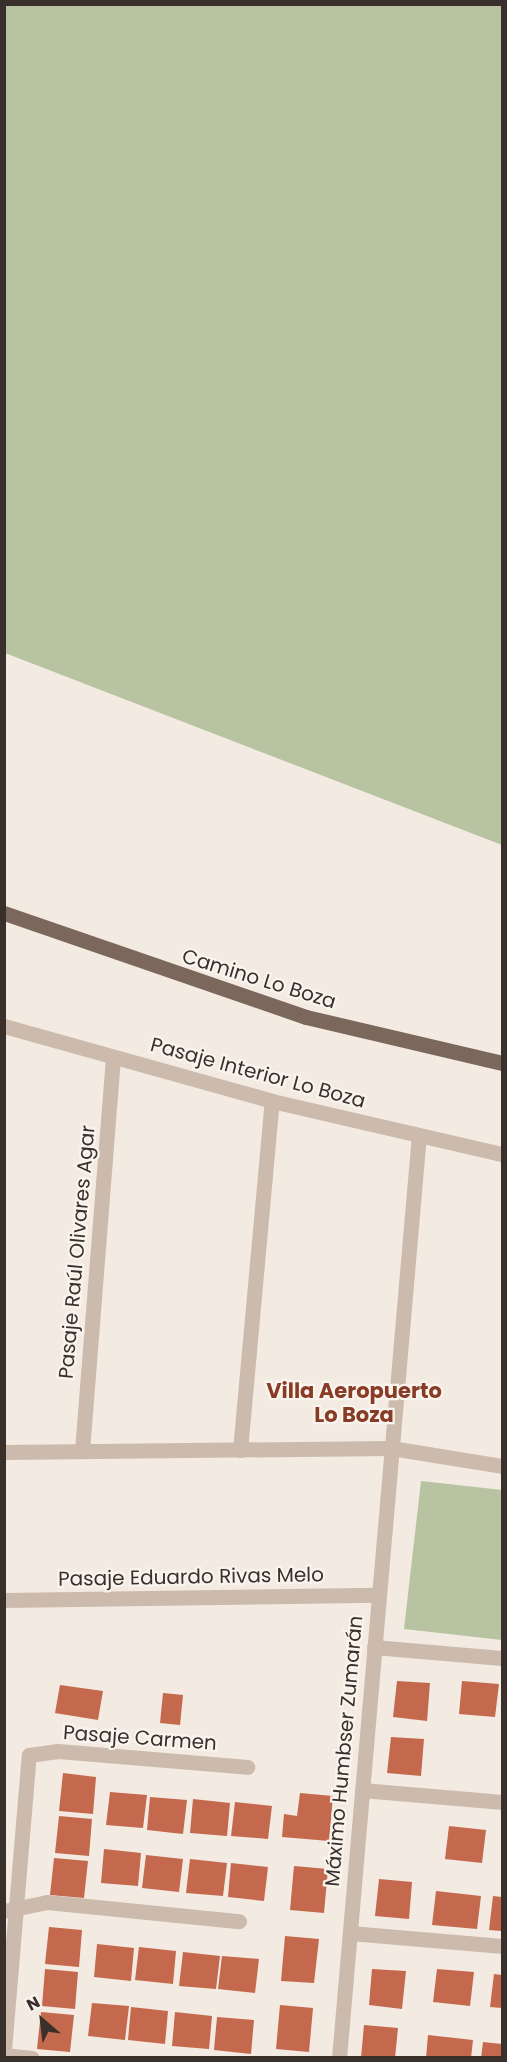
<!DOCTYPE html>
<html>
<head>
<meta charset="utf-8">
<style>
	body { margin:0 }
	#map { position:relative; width:507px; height:2062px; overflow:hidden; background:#f3eae1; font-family:Poppins,sans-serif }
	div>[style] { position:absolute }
	.green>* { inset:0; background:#b8c3a1 }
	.building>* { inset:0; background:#c4694e }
	.minor>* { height:15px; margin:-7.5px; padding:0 7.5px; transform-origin:7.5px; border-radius:7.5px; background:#ccbaad }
	.major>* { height:15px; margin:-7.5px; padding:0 7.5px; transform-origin:7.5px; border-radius:7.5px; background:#7c675d }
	span { translate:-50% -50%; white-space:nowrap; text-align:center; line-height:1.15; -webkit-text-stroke:4.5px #faf4ee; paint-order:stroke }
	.street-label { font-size:20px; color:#3a302b }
	.neighbourhood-label { font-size:21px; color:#883b25; font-weight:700 }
	.frame { position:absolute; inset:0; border:6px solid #3a302b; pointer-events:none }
	.north { position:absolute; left:12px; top:1990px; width:60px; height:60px; -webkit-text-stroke:4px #faf4ee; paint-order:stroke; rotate:332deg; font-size:16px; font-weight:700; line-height:24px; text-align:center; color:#3a302b }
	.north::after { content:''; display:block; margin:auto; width:21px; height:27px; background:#3a302b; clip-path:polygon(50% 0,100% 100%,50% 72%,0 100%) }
</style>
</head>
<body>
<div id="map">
	<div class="green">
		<i style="clip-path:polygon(4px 5px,502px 5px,502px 845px,5px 653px)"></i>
		<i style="clip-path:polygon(421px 1481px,502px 1490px,502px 1640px,404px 1629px)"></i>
	</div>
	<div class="building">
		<i style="clip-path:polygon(397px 1681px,430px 1683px,427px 1721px,393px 1717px)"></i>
		<i style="clip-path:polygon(462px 1681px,499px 1684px,495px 1717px,459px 1714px)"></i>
		<i style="clip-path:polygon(60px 1685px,103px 1691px,98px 1720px,55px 1713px)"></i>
		<i style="clip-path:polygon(163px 1693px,183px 1695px,180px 1725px,160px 1723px)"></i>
		<i style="clip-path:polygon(391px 1737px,424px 1739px,421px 1776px,387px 1773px)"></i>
		<i style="clip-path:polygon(63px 1773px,96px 1777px,93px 1814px,59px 1811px)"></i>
		<i style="clip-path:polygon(110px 1792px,147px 1795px,143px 1828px,106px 1825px)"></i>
		<i style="clip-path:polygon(300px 1793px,333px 1796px,329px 1841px,282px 1837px,284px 1814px,297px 1816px)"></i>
		<i style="clip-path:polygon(150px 1797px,187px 1800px,183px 1834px,147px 1830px)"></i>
		<i style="clip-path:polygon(193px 1799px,230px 1803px,227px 1836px,190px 1833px)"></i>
		<i style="clip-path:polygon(235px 1802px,272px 1806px,268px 1839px,231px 1836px)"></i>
		<i style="clip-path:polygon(59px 1816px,92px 1819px,89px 1856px,55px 1853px)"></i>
		<i style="clip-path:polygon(449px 1826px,486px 1830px,482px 1863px,445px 1859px)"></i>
		<i style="clip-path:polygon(104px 1849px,141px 1853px,138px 1886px,101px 1883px)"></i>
		<i style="clip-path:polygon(146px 1855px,183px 1859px,179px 1892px,142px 1888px)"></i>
		<i style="clip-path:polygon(54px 1858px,88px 1861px,84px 1898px,50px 1895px)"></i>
		<i style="clip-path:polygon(190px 1859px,227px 1863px,223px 1896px,186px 1893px)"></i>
		<i style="clip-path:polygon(231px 1863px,268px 1867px,264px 1901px,228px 1897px)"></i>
		<i style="clip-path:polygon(294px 1866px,328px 1869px,324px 1913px,290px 1910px)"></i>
		<i style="clip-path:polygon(379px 1879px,412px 1882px,409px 1919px,375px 1916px)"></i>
		<i style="clip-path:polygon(436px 1891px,481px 1896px,477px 1929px,432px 1925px)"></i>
		<i style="clip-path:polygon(493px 1896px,502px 1897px,502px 1931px,489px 1930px)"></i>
		<i style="clip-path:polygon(49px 1927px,82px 1930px,79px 1967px,45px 1964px)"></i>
		<i style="clip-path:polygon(285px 1936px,319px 1939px,314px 1983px,281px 1981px)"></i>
		<i style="clip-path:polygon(97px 1944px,134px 1948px,131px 1981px,94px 1977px)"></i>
		<i style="clip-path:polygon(139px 1947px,176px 1951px,173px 1984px,135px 1980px)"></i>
		<i style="clip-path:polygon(183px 1952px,220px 1956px,216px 1989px,179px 1986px)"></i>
		<i style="clip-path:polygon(222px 1956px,259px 1959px,255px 1993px,218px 1989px)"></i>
		<i style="clip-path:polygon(45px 1969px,78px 1972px,75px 2009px,42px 2006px)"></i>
		<i style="clip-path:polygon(372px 1969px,406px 1971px,402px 2009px,369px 2005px)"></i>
		<i style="clip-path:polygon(437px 1969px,474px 1972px,470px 2006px,433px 2002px)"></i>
		<i style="clip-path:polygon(494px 1974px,502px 1975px,502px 2008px,490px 2007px)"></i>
		<i style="clip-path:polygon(92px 2003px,129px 2006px,125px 2040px,88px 2036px)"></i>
		<i style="clip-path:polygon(280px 2005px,313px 2008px,309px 2052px,276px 2049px)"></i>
		<i style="clip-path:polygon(131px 2007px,168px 2011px,165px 2044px,128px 2040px)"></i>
		<i style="clip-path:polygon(41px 2012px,74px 2015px,70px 2052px,37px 2049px)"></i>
		<i style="clip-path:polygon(175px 2012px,212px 2016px,209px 2049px,172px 2046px)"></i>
		<i style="clip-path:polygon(217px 2017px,254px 2020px,251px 2054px,214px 2050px)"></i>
		<i style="clip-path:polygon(364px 2025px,398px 2028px,395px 2058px,361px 2058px)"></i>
		<i style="clip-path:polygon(428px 2035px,473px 2040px,471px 2058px,426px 2058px)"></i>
		<i style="clip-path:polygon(483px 2042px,502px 2044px,502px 2058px,481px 2058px)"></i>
	</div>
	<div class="minor">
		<i style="left:4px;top:1026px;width:278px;rotate:15.6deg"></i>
		<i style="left:272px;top:1101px;width:236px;rotate:13deg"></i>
		<i style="left:240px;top:1450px;width:350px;rotate:-84.8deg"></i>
		<i style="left:82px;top:1451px;width:395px;rotate:-85.5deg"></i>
		<i style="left:4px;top:1452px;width:387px;rotate:-0.6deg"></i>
		<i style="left:391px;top:1448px;width:112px;rotate:9.2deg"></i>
		<i style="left:4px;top:1600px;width:374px;rotate:-0.8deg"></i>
		<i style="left:374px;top:1647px;width:128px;rotate:4.9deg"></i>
		<i style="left:362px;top:1790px;width:141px;rotate:4.9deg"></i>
		<i style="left:4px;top:1911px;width:44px;rotate:-11.8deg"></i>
		<i style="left:47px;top:1902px;width:193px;rotate:5.7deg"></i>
		<i style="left:350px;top:1933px;width:153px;rotate:4.9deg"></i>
		<i style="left:4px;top:2050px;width:296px;rotate:-85.2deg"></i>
		<i style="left:29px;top:1755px;width:29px;rotate:-8deg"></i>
		<i style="left:58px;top:1751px;width:190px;rotate:4.8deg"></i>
		<i style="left:4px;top:2055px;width:28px;rotate:6deg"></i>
		<i style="left:339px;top:2058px;width:926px;rotate:-85.05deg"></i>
	</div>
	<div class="major">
		<i style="left:4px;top:913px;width:319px;rotate:19deg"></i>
		<i style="left:306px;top:1017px;width:201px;rotate:13.2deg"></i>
	</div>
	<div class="street-label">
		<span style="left:259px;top:979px;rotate:17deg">Camino Lo Boza</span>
		<span style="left:258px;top:1073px;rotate:15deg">Pasaje Interior Lo Boza</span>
		<span style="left:77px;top:1252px;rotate:-85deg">Pasaje Raúl Olivares Agar</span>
		<span style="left:191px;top:1577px;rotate:-1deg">Pasaje Eduardo Rivas Melo</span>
		<span style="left:140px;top:1738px;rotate:4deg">Pasaje Carmen</span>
		<span style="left:344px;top:1751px;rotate:-85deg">Máximo Humbser Zumarán</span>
	</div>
	<div class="neighbourhood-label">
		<span style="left:354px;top:1403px">Villa Aeropuerto<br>Lo Boza</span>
	</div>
	<div class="frame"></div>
	<div class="north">N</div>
</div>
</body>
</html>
